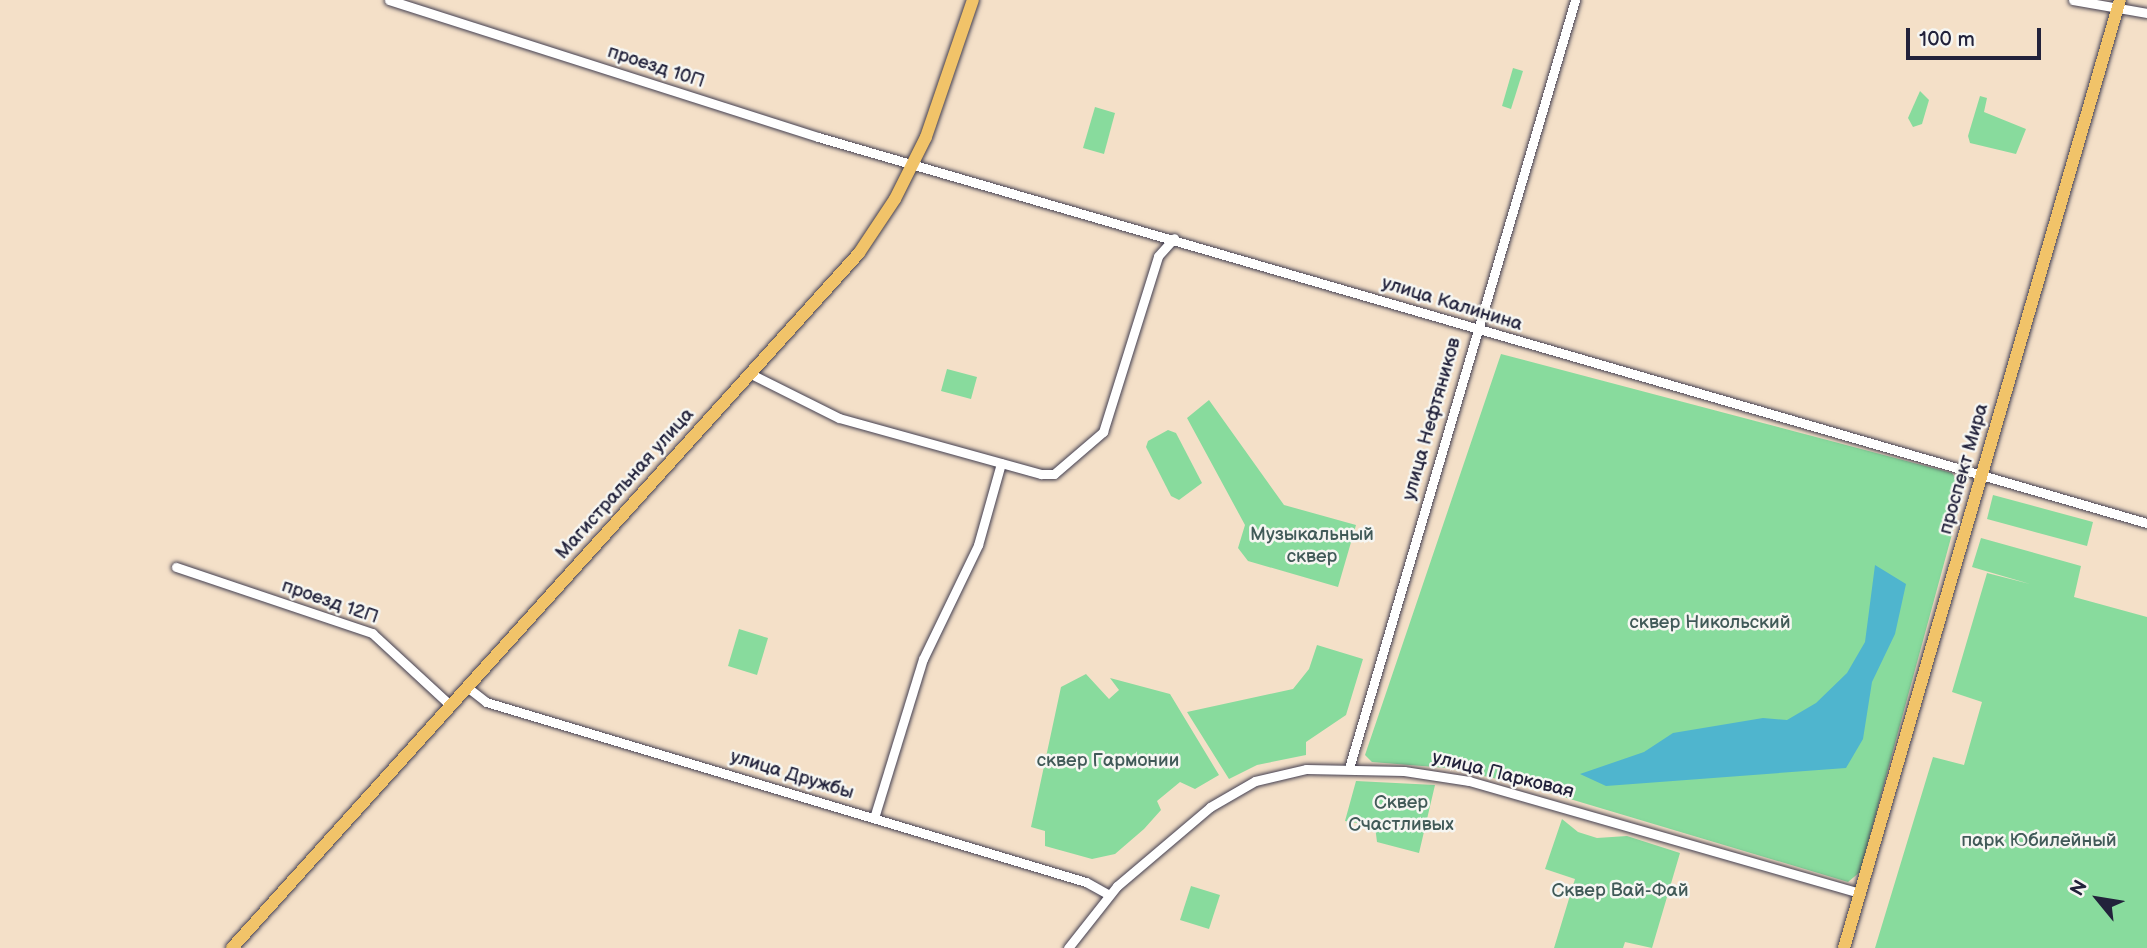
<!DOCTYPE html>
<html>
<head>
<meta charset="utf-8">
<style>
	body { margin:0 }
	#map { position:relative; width:2147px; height:948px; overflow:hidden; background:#f4e0c8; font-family:"Balsamiq Sans",sans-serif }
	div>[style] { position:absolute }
	.green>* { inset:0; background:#88db9d }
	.water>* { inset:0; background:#4fb5ce }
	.roads { filter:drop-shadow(0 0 2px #423e50) drop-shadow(0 0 2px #423e50) }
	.minor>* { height:9px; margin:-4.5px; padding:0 4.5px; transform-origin:4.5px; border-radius:4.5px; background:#fff }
	.major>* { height:12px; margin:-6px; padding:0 6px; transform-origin:6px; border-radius:6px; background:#f1c369 }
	span { translate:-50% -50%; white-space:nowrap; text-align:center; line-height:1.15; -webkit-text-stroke:5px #f6f6f2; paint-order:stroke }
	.street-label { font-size:19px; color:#22223b }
	.park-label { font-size:19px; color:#415a58 }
	.north { position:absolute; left:2063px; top:864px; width:70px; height:70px; -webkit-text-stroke:5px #f6f6f2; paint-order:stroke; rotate:300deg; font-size:19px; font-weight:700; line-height:28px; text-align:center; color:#22223b }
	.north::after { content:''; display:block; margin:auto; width:24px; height:32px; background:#22223b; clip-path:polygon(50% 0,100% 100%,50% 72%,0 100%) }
	.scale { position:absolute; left:1906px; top:28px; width:135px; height:32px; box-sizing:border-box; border:4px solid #22223b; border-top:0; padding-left:9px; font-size:21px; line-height:24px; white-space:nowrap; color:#22223b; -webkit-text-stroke:5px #f6f6f2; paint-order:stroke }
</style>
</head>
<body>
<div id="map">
	<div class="green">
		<i style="clip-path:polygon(1513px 68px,1523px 71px,1511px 109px,1502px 106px)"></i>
		<i style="clip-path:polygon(1920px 91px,1929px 100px,1922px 124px,1913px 127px,1908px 118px)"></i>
		<i style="clip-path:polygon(1980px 96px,1987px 98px,1984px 112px,2026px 129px,2016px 154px,1970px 143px,1968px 136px)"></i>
		<i style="clip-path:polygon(1095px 107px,1115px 113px,1104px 154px,1083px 148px)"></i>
		<i style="clip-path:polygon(1501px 354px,1952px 473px,1964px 490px,1860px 872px,1848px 882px,1520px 784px,1447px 768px,1372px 762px,1365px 755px)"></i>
		<i style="clip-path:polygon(947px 369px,977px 377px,971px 399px,941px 391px)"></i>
		<i style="clip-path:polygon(1209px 400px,1284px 505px,1356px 525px,1338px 587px,1248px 561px,1238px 548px,1245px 525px,1187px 418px)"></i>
		<i style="clip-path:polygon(1168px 430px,1176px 433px,1202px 483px,1179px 500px,1171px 496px,1146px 447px,1148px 441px)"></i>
		<i style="clip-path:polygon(1993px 495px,2093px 522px,2087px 546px,1987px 519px)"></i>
		<i style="clip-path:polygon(1981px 538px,2081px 566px,2074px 597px,2147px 617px,2147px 948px,1875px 948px,1933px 757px,1964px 765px,1982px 702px,1952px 692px,1987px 573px,2030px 584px,1972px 567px)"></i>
		<i style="clip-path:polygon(739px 629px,768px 638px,757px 675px,728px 666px)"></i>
		<i style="clip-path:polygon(1317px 645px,1363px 659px,1346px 715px,1306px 742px,1306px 755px,1257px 765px,1229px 779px,1187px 712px,1293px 689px,1309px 669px)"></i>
		<i style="clip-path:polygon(1086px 674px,1109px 699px,1119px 690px,1110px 678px,1170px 694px,1219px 775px,1195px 789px,1180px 782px,1157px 801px,1161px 810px,1144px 829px,1115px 854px,1092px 859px,1045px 846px,1045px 831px,1031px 827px,1061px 687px)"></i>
		<i style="clip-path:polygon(1356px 781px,1435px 785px,1419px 853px,1377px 842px,1375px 826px,1345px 821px)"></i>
		<i style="clip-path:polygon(1562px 819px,1578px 832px,1597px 838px,1627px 836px,1680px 853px,1652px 948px,1625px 942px,1623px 948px,1554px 948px,1575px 879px,1545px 869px)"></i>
		<i style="clip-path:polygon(1191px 886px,1220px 895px,1209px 929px,1180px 920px)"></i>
	</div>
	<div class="water">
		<i style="clip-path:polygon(1875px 565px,1906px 584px,1895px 634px,1872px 682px,1863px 739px,1846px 768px,1606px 786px,1580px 774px,1644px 752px,1673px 733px,1763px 718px,1787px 720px,1816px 703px,1847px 673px,1865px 642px)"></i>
	</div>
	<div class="roads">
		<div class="minor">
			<i style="left:389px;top:0;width:450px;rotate:17.7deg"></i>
			<i style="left:818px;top:137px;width:1384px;rotate:16.2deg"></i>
			<i style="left:2073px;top:0;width:75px;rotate:10deg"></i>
			<i style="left:751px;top:374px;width:98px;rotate:26.6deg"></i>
			<i style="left:839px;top:418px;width:210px;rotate:15.5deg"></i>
			<i style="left:1041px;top:474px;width:13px"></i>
			<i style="left:1054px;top:474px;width:65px;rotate:-40.6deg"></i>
			<i style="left:1103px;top:432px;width:184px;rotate:-72.6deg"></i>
			<i style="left:1158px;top:256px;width:24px;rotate:-48deg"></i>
			<i style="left:176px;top:567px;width:207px;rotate:18.6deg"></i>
			<i style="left:372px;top:633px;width:106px;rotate:42.7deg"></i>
			<i style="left:467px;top:687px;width:24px;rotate:38deg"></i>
			<i style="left:486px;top:702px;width:626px;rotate:16.7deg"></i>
			<i style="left:1086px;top:882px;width:25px;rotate:29deg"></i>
			<i style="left:1349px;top:768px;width:801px;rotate:-73.6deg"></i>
			<i style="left:874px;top:818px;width:166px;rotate:-72.9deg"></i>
			<i style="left:923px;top:659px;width:127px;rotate:-64.2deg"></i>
			<i style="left:978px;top:545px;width:85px;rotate:-74.3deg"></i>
			<i style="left:1068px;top:948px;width:79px;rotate:-51.7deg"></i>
			<i style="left:1117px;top:886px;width:122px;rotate:-40.3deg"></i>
			<i style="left:1210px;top:807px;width:52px;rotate:-30deg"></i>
			<i style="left:1255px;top:781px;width:52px;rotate:-13.2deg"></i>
			<i style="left:1306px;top:769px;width:98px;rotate:1.2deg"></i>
			<i style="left:1404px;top:771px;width:66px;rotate:8.7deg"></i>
			<i style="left:1469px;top:781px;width:407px;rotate:16deg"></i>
		</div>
		<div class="major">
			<i style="left:232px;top:948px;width:936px;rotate:-47.94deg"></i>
			<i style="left:859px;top:253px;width:65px;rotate:-56.3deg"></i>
			<i style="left:895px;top:199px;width:69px;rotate:-63.4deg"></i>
			<i style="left:926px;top:137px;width:145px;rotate:-71.1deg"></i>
			<i style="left:1844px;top:948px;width:987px;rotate:-73.77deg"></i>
		</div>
	</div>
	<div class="street-label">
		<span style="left:656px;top:67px;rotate:18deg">проезд 10П</span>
		<span style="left:1452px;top:304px;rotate:17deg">улица Калинина</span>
		<span style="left:1432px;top:419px;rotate:-74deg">улица Нефтяников</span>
		<span style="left:1964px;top:469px;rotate:-74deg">проспект Мира</span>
		<span style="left:625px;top:484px;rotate:-48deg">Магистральная улица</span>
		<span style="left:330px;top:602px;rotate:19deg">проезд 12П</span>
		<span style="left:792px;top:775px;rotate:17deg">улица Дружбы</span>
		<span style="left:1503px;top:775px;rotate:14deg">улица Парковая</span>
	</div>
	<div class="park-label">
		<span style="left:1312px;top:546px">Музыкальный<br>сквер</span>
		<span style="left:1710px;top:623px">сквер Никольский</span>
		<span style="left:1108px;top:761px">сквер Гармонии</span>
		<span style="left:1401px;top:814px">Сквер<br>Счастливых</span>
		<span style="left:2039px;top:841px">парк Юбилейный</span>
		<span style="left:1620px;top:891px">Сквер Вай-Фай</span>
	</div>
	<div class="north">N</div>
	<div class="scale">100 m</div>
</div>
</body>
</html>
